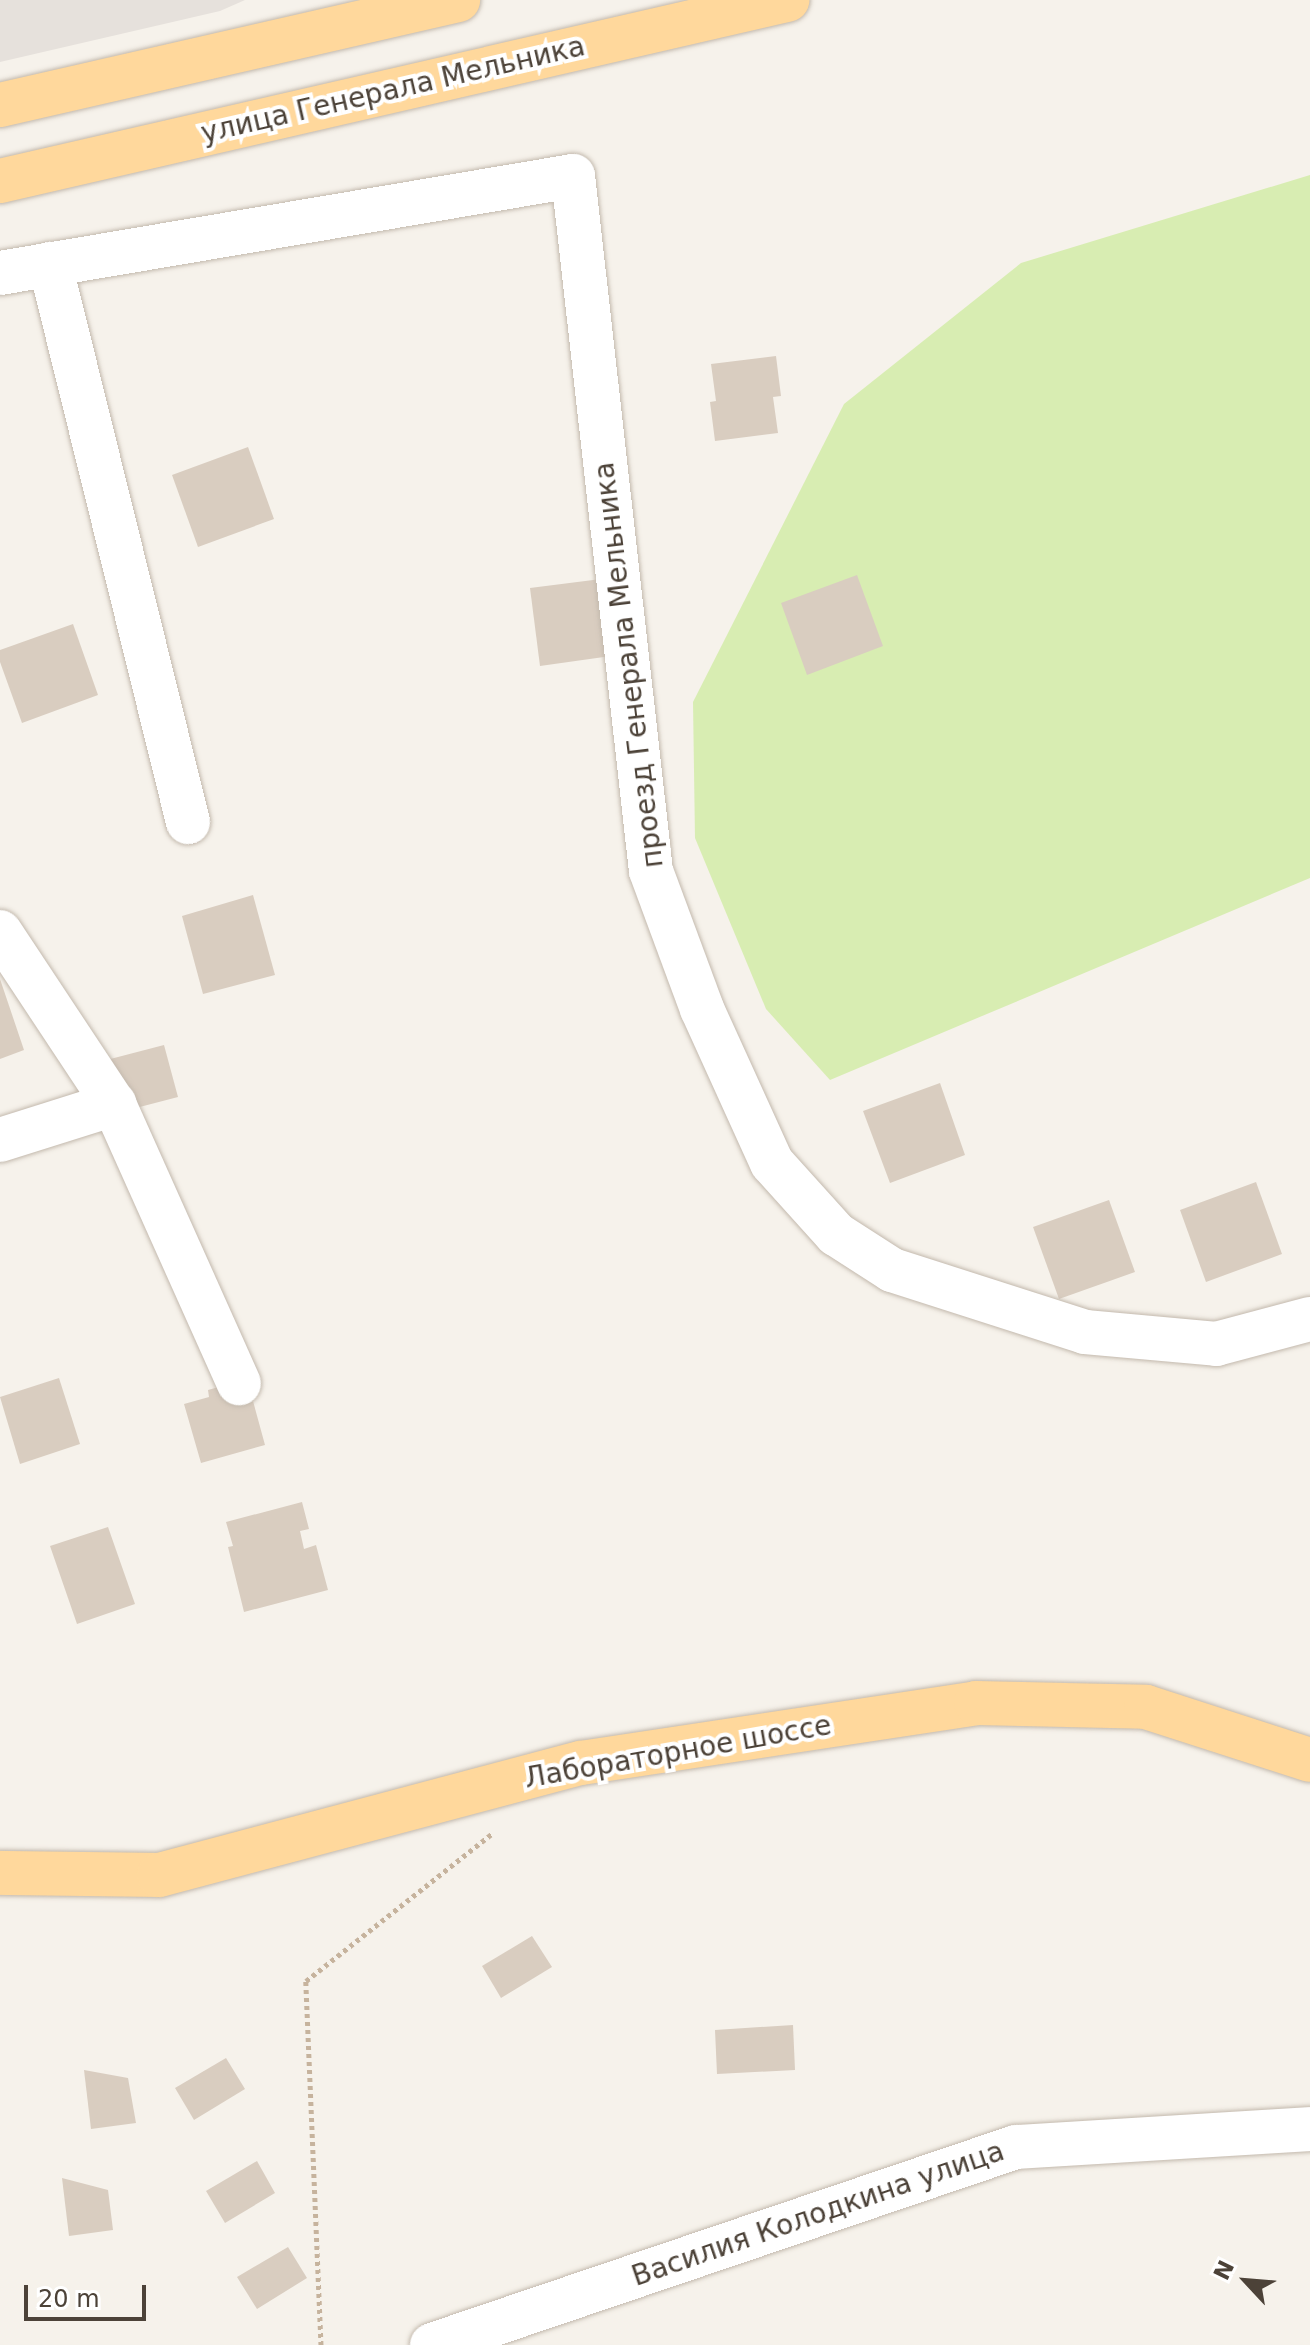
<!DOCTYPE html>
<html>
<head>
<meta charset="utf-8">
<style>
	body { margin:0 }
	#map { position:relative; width:1310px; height:2345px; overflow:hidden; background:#f6f2eb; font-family:"DejaVu Sans",sans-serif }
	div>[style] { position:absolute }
	.industrial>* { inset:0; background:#e6e1dc }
	.green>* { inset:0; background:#d8edb2 }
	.building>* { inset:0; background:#d9cdc0 }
	.path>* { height:5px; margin-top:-2.5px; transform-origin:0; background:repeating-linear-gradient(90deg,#c6b39d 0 4px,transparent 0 8px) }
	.roads { filter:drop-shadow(0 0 2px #c3b9ad) drop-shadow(0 0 2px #c3b9ad) }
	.minor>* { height:44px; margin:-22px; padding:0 22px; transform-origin:22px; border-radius:22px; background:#fff }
	.major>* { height:44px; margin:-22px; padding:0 22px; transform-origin:22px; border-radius:22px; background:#ffd89c }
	span { translate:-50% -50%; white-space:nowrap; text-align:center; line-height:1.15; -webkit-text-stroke:8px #fff; paint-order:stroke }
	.street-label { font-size:28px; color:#4c4238 }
	.north { position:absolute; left:1206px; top:2241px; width:80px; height:80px; -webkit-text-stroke:6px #fff; paint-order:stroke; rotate:296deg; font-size:22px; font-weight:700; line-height:32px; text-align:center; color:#4c4238 }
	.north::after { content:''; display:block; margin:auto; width:28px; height:36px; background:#4c4238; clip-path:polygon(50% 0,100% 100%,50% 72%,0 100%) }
	.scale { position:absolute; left:24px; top:2285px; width:122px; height:36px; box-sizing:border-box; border:4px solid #4c4238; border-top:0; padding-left:10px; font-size:24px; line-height:28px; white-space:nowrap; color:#4c4238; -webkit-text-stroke:6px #fff; paint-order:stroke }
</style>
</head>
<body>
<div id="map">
	<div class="industrial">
		<i style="clip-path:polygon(0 0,245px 0,220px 11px,0 62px)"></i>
	</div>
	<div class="green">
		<i style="clip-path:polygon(1310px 175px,1310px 878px,830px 1080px,766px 1009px,695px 838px,693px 702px,844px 404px,1021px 263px)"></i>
	</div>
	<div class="building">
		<i style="clip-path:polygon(776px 356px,781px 396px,773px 397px,778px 433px,715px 441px,710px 402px,716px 401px,711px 364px)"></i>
		<i style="clip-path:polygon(248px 447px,274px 519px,198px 547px,172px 475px)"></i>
		<i style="clip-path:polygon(857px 575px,883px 646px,807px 675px,781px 603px)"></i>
		<i style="clip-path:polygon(601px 579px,611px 656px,540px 666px,530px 588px)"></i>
		<i style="clip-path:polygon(73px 624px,98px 695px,22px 723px,0 662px,0 650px)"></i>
		<i style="clip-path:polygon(253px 895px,275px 975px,203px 994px,182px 916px)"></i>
		<i style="clip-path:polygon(0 979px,24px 1050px,0 1059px)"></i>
		<i style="clip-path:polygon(164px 1045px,178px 1097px,86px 1121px,72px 1069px)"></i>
		<i style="clip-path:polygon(940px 1083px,965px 1155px,890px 1183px,863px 1111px)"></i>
		<i style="clip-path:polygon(1256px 1182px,1282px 1254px,1206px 1282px,1180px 1210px)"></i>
		<i style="clip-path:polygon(1109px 1200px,1135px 1272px,1059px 1299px,1033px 1227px)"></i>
		<i style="clip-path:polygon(59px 1378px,80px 1444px,20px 1464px,0 1397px)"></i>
		<i style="clip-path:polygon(247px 1379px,265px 1445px,201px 1463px,184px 1404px,209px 1397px,208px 1390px)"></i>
		<i style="clip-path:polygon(302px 1502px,309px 1529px,300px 1531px,304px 1549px,316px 1545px,328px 1590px,244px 1612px,228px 1547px,233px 1546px,226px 1522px)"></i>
		<i style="clip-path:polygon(108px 1527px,135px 1604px,77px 1624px,50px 1546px)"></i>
		<i style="clip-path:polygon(532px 1936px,552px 1967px,501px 1998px,482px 1966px)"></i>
		<i style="clip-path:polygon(793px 2025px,795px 2070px,717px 2074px,715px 2030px)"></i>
		<i style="clip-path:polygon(226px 2058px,245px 2089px,194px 2120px,175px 2088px)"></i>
		<i style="clip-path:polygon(84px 2070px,128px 2078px,136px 2123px,91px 2129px)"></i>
		<i style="clip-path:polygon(257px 2161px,275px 2193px,225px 2223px,206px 2191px)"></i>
		<i style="clip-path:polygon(62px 2178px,108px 2190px,113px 2230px,69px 2236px)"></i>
		<i style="clip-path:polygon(288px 2247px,307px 2278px,257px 2309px,237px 2277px)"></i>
	</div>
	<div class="path">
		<i style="left:321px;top:2345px;width:364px;rotate:-92.4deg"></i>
		<i style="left:306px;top:1981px;width:238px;rotate:-38.4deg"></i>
	</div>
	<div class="roads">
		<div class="minor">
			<i style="left:50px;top:264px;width:575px;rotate:76.11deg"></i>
			<i style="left:0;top:273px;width:581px;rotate:-9.61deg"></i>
			<i style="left:573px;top:176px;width:699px;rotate:83.6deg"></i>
			<i style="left:651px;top:871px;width:147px;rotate:69.7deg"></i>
			<i style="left:702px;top:1009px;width:169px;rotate:65.6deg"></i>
			<i style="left:772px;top:1163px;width:96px;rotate:48deg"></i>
			<i style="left:836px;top:1234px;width:67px;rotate:32.7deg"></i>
			<i style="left:892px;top:1270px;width:203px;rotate:17.8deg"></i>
			<i style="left:1085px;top:1332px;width:132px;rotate:5.2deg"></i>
			<i style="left:1216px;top:1344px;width:97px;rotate:-14.9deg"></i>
			<i style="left:0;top:932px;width:206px;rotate:56.5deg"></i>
			<i style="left:114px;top:1104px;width:306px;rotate:65.9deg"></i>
			<i style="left:0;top:1140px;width:120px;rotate:-17.5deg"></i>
			<i style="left:432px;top:2345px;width:617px;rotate:-18.73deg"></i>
			<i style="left:1016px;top:2147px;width:295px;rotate:-3.5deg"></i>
		</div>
		<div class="major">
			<i style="left:0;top:105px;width:470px;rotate:-12.9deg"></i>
			<i style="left:0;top:181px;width:808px;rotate:-12.95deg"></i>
			<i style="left:0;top:1873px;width:159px;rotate:0.7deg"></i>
			<i style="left:159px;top:1875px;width:437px;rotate:-14.9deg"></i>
			<i style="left:581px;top:1763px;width:400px;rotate:-8.6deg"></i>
			<i style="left:976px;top:1703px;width:170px;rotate:1.3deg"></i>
			<i style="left:1146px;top:1707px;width:172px;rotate:17.9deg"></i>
		</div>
	</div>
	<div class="street-label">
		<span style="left:393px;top:90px;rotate:-13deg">улица Генерала Мельника</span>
		<span style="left:629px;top:665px;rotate:-97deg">проезд Генерала Мельника</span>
		<span style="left:678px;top:1752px;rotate:-10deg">Лабораторное шоссе</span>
		<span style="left:818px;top:2214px;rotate:-19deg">Василия Колодкина улица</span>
	</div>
	<div class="north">N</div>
	<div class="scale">20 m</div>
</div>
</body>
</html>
